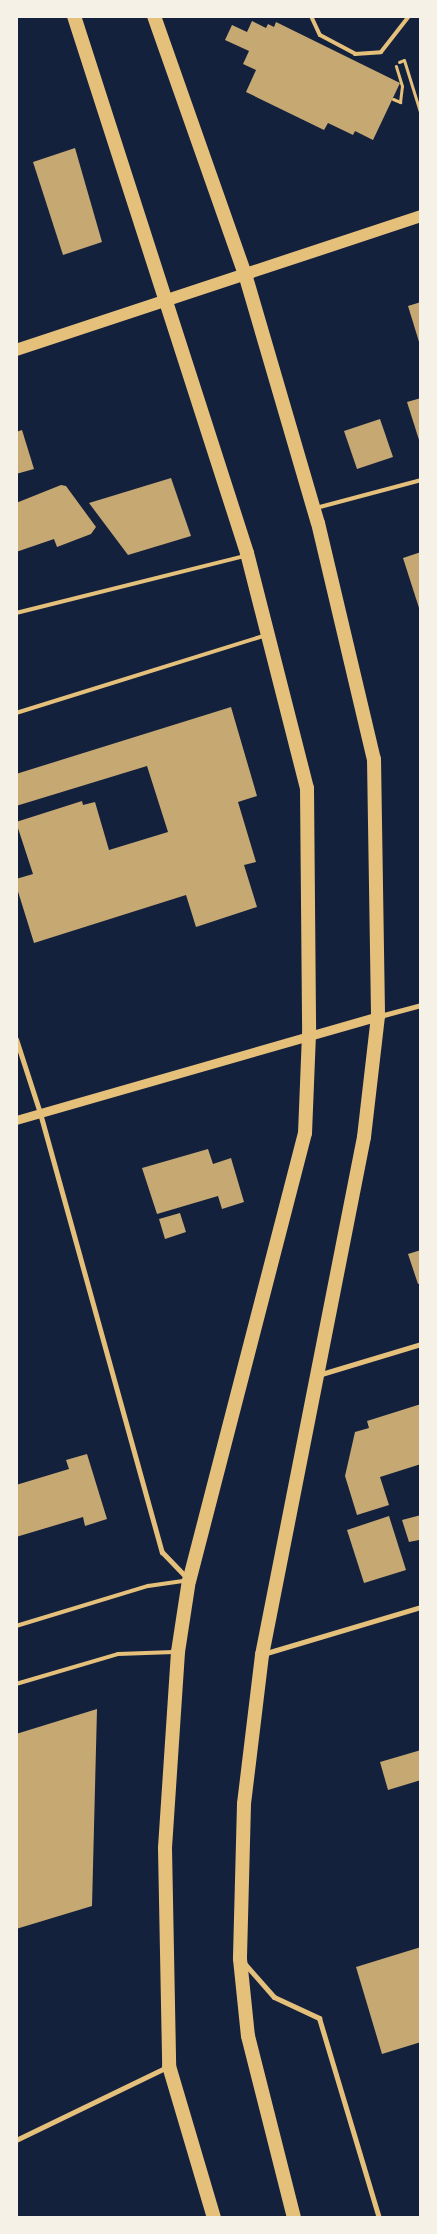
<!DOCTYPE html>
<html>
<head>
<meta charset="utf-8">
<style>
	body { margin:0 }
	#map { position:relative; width:437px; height:2234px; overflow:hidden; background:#14213d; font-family:"Public Sans",sans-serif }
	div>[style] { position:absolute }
	.building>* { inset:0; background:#c6a872 }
	.path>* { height:3px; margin:-1.5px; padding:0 1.5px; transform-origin:1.5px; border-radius:1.5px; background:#e5c07b }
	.service>* { height:4px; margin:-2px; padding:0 2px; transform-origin:2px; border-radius:2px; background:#e5c07b }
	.minor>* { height:5px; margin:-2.5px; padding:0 2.5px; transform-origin:2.5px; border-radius:2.5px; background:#e5c07b }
	.tertiary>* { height:9px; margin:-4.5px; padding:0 4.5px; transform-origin:4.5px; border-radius:4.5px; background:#e5c07b }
	.primary>* { height:12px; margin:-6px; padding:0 6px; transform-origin:6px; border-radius:6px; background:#e5c07b }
	.trunk>* { height:14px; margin:-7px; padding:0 7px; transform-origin:7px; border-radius:7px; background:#e5c07b }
	span { translate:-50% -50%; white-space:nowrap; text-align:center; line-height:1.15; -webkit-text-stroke:4px #f6f1e7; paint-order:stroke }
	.frame { position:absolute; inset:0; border:18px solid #f6f1e7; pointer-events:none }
</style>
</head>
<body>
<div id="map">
	<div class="building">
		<i style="clip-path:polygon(252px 21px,266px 28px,268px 24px,274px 27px,276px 22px,400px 83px,373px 140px,355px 131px,353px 135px,328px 123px,324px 130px,246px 92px,256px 70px,243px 64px,249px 51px,225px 40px,232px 25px,247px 32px)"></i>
		<i style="clip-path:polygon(75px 148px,102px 242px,63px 255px,33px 162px)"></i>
		<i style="clip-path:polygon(421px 302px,421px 345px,420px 345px,408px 306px)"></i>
		<i style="clip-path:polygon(421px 398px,421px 443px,420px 443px,407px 402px)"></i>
		<i style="clip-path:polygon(380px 419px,393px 457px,357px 469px,344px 431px)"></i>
		<i style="clip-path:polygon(22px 430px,34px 469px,16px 474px,16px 432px)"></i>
		<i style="clip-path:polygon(171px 478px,191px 536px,128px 555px,89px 503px)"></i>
		<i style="clip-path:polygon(61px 485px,66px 486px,96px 527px,91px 534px,57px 547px,54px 539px,16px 552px,16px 503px)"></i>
		<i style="clip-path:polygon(421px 552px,421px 611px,420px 611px,403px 558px)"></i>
		<i style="clip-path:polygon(231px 707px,257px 796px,238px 802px,256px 862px,244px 865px,257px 907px,196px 927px,186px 895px,34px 943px,16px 885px,16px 879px,33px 874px,16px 822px,82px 801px,83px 805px,95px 802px,109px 850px,168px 832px,147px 766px,16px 806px,16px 774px)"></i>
		<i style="clip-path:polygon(208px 1149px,213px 1164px,231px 1158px,244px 1202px,222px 1209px,218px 1196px,157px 1214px,142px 1168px)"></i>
		<i style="clip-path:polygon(180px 1213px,186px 1232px,165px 1239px,159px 1219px)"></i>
		<i style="clip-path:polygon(421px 1250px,421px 1283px,418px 1284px,408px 1254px)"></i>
		<i style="clip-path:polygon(421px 1404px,421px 1464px,380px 1477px,389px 1505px,357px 1515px,345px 1476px,355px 1432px,369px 1428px,367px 1421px)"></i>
		<i style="clip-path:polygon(87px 1454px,107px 1519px,85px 1526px,83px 1517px,16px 1537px,16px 1485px,69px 1469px,66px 1460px)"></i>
		<i style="clip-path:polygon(421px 1515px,421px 1543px,419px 1540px,409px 1542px,402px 1520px)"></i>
		<i style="clip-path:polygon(389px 1516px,406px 1570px,364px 1583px,347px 1530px)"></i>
		<i style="clip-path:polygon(97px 1709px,92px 1906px,16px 1929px,16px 1734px)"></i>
		<i style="clip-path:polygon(421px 1750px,421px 1780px,388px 1790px,380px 1762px)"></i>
		<i style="clip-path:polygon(421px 1947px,421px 2042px,382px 2054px,356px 1967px)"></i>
	</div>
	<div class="path">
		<i style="left:399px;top:62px;width:5px;rotate:-22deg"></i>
		<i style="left:404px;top:60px;width:58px;rotate:72.8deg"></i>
		<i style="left:393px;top:99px;width:8px;rotate:23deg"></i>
		<i style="left:400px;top:102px;width:16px;rotate:-83deg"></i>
		<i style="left:402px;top:86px;width:21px;rotate:-107deg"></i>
	</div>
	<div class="service">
		<i style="left:311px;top:16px;width:21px;rotate:65deg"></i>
		<i style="left:320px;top:35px;width:40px;rotate:28deg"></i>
		<i style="left:355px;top:54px;width:26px;rotate:-4deg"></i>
		<i style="left:381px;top:52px;width:46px;rotate:-52.1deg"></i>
		<i style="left:316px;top:508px;width:109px;rotate:-14.9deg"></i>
		<i style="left:16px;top:613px;width:235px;rotate:-14deg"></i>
		<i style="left:16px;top:713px;width:262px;rotate:-17.3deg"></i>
		<i style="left:16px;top:1626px;width:138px;rotate:-16.9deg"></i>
		<i style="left:148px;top:1586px;width:37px;rotate:-8deg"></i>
		<i style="left:16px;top:1684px;width:106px;rotate:-16.4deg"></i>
		<i style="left:118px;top:1654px;width:56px;rotate:-2deg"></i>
	</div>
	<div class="minor">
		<i style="left:380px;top:1016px;width:42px;rotate:-15deg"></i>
		<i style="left:16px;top:1039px;width:78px;rotate:72deg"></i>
		<i style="left:40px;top:1113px;width:456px;rotate:74.5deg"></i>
		<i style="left:162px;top:1552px;width:36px;rotate:46deg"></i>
		<i style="left:318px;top:1375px;width:108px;rotate:-16.8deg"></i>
		<i style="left:263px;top:1654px;width:165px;rotate:-16.6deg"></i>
		<i style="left:244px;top:1963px;width:45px;rotate:48.6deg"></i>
		<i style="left:274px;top:1997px;width:50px;rotate:25deg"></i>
		<i style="left:319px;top:2018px;width:209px;rotate:73.3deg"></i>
		<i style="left:16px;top:2140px;width:170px;rotate:-25.8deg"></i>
	</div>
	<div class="tertiary">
		<i style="left:16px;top:1120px;width:377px;rotate:-16deg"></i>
	</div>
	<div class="primary">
		<i style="left:16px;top:350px;width:427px;rotate:-18.3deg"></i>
	</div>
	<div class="trunk">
		<i style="left:74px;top:16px;width:564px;rotate:72.14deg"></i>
		<i style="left:247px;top:553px;width:243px;rotate:75.7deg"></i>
		<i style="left:307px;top:788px;width:246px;rotate:89.5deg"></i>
		<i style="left:309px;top:1034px;width:99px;rotate:92.3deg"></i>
		<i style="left:305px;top:1133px;width:462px;rotate:104.5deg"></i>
		<i style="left:189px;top:1580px;width:73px;rotate:98.7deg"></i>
		<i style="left:178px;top:1652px;width:196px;rotate:93.8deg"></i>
		<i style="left:165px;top:1848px;width:218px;rotate:88.9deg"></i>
		<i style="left:169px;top:2066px;width:159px;rotate:73.5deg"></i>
		<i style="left:154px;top:16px;width:274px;rotate:70.6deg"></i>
		<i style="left:245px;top:274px;width:259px;rotate:73.7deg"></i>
		<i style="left:318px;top:523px;width:243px;rotate:76.7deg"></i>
		<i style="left:374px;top:759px;width:257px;rotate:89.1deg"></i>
		<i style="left:378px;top:1016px;width:122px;rotate:96.6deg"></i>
		<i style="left:364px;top:1137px;width:528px;rotate:101.14deg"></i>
		<i style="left:262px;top:1655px;width:150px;rotate:96.9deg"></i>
		<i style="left:244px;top:1804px;width:155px;rotate:91.5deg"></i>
		<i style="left:240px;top:1959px;width:77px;rotate:84.1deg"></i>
		<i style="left:248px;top:2036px;width:188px;rotate:75.8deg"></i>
	</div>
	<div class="frame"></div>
</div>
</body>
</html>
